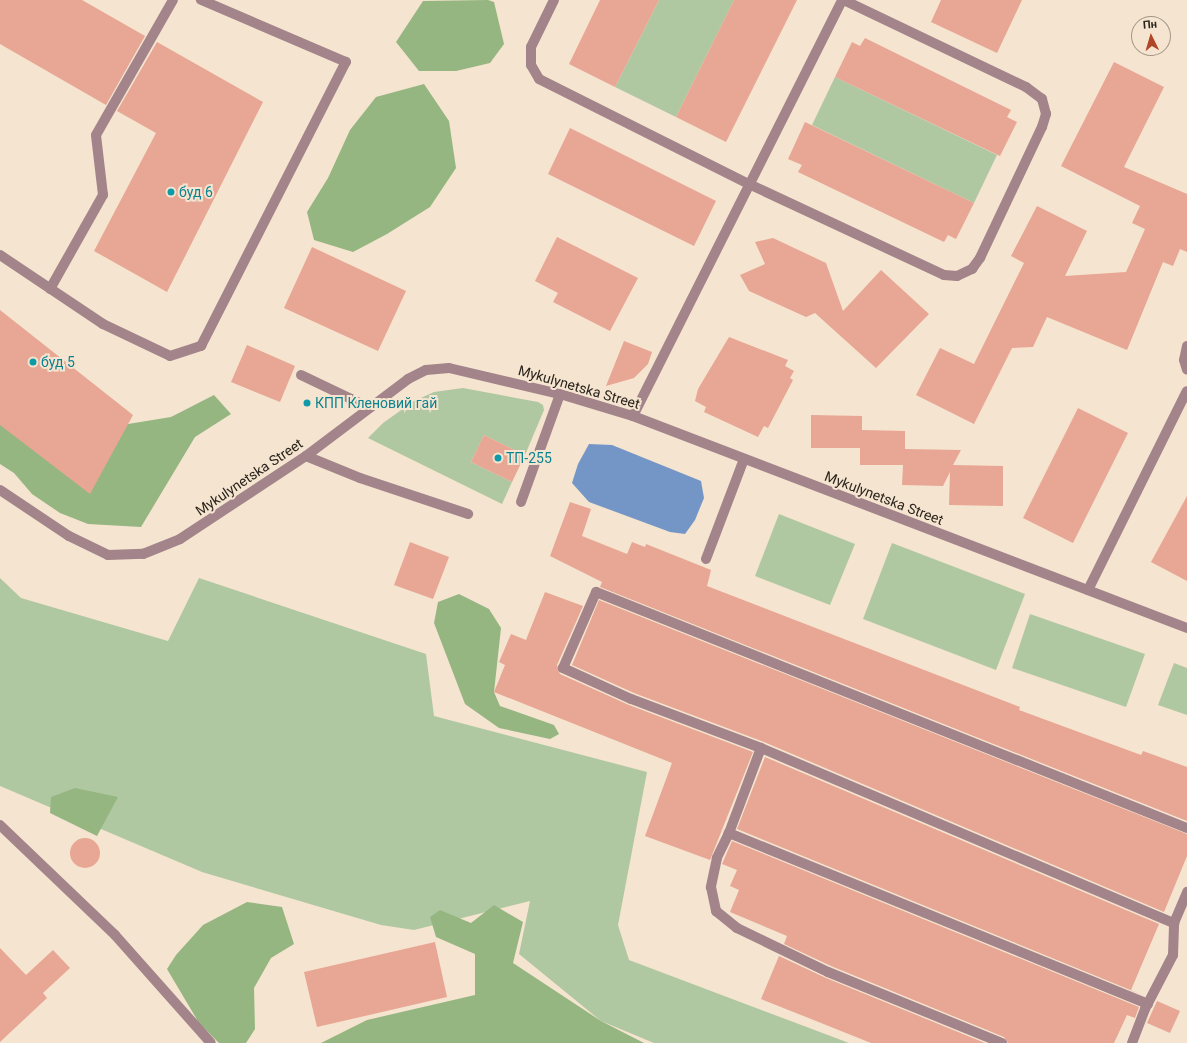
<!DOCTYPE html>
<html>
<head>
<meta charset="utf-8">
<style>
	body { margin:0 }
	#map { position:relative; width:1187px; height:1043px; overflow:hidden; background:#f5e4cf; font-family:Roboto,sans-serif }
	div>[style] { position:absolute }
	.green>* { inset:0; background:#b0c8a2 }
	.forest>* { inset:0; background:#95b680 }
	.water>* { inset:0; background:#7496c7 }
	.building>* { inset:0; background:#e8a694 }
	.round { border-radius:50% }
	.minor>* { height:10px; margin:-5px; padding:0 5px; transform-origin:5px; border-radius:5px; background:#a2848a }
	.dots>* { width:11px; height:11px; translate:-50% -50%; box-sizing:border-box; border:2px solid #f5e4cf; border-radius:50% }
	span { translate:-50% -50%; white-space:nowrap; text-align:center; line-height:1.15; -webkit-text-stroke:4px #f5e4cf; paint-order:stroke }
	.culture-label { font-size:14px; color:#0d838f }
	.left { translate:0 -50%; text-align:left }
	.street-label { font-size:14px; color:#2a241c }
	.north { position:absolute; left:1131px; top:16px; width:40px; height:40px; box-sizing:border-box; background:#f5e4cf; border:1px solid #a49787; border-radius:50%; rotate:355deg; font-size:11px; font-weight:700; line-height:16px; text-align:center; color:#2a241c }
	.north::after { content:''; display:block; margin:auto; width:14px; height:18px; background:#af4727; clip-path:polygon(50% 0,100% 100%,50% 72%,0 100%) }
</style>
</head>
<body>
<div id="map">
	<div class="green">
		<i style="clip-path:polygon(659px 0,734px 0,676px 117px,615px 87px)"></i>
		<i style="clip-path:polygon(835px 77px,997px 155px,974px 203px,812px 125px)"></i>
		<i style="clip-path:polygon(463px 388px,538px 402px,543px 405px,544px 410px,525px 455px,484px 435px,471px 462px,512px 482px,502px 504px,368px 438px,383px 423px,414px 401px,434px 392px)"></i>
		<i style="clip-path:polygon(779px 514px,855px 544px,830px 605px,755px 576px)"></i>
		<i style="clip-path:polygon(892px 543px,1025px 594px,996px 670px,863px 619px)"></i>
		<i style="clip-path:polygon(0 578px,21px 598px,168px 641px,199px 578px,426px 654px,434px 716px,647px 772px,618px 925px,629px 960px,849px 1043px,654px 1043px,601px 1021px,519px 954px,530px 901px,414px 930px,381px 925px,202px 872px,0 786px)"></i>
		<i style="clip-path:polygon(1030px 614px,1145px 654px,1126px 707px,1012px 668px)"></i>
		<i style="clip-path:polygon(1174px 663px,1187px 668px,1187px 715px,1158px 705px)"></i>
	</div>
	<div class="forest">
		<i style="clip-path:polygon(488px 0,494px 2px,504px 44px,490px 63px,456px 71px,419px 71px,396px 42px,423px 1px)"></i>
		<i style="clip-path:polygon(424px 84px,449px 121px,456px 168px,430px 207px,387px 234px,353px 252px,314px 240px,307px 212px,328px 178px,350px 130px,376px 97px)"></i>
		<i style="clip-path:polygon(0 347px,122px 425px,171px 417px,214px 395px,231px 414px,195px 437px,141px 527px,88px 524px,60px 513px,32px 494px,14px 473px,0 464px)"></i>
		<i style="clip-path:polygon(459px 594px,489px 609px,501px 628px,494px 692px,500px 706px,554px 725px,559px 734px,550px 739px,499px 728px,465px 704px,434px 623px,438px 602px)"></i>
		<i style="clip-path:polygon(75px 788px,118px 797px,97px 836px,50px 813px,51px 797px)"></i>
		<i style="clip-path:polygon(247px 902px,282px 907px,294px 944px,271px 958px,254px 988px,255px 1029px,246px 1043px,219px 1043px,199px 1023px,167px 969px,176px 955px,203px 925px)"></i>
		<i style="clip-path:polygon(494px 905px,523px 922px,513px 963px,601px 1021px,644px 1043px,321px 1043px,367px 1020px,475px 995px,475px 954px,436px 937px,430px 917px,440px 910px,471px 923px)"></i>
	</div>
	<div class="water">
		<i style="clip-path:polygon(589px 444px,612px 445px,701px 481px,704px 498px,695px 520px,685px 534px,670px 532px,589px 502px,572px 483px,578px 464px)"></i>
	</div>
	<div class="building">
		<i style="clip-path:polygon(0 0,82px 0,145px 36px,106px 105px,0 44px)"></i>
		<i style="clip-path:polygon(600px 0,659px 0,615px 87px,569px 64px)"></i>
		<i style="clip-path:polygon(734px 0,797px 0,726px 142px,676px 117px)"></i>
		<i style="clip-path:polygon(941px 0,1022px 0,997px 53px,931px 22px)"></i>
		<i style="clip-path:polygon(865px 38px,1011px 110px,1007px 117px,1017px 122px,1000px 156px,835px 77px,852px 42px,860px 46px)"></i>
		<i style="clip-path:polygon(157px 42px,263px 102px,167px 292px,94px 251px,156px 133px,117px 111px)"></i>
		<i style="clip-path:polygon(1114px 62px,1164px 87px,1124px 167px,1187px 194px,1187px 252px,1180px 249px,1173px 266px,1163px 262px,1127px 350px,1047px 317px,1033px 347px,1012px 348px,974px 424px,916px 395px,940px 348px,974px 364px,1024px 263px,1011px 256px,1037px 206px,1087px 231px,1065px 276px,1126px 272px,1145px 229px,1132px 223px,1140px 206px,1061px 166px)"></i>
		<i style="clip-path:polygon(805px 122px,974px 203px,956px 239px,948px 235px,944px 242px,798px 172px,802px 165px,788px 159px)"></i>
		<i style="clip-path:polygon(570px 128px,716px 201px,694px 246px,548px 174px)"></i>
		<i style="clip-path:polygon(557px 237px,638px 278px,610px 331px,553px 302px,558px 293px,535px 281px)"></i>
		<i style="clip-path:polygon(773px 238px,826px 263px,843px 311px,881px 270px,929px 314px,876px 368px,815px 313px,806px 317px,749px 291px,740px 275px,765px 264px,755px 242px)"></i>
		<i style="clip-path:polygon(312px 247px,406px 291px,378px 351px,284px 308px)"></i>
		<i style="clip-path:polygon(0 310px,133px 415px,90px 494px,0 425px)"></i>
		<i style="clip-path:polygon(729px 337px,788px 360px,785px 366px,794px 371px,790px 378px,793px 380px,768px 428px,764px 426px,758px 437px,704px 412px,706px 407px,695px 401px,698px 389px)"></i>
		<i style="clip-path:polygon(624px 341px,652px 352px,648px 364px,634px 378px,606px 386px)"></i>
		<i style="clip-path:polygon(247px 345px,295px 366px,280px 402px,231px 382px)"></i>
		<i style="clip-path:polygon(1078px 408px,1128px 433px,1073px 543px,1023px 518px)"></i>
		<i style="clip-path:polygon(811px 415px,862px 416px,862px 430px,905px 431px,905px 449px,961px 450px,953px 465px,1003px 466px,1003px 506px,949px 505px,950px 472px,943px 486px,902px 485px,903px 465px,860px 465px,860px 448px,811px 448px)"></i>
		<i style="clip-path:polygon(484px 435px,525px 455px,512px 482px,471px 462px)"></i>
		<i style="clip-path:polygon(1187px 496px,1187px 581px,1151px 562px)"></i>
		<i style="clip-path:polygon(570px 502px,591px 509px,582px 536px,627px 554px,632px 542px,645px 547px,646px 544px,711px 570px,707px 586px,1020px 707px,1019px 710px,1141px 755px,1143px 751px,1187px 767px,1187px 821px,600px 587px,602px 582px,550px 556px)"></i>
		<i style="clip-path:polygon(410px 542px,449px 557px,433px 599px,394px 585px)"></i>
		<i style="clip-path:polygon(545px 592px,583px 606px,557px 665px,560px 674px,629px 705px,753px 752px,710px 860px,645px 836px,672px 763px,494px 692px,505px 665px,499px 662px,511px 634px,526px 640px)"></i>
		<i style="clip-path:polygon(599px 600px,1187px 834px,1187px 856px,1164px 912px,764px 742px,634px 693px,572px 665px)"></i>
		<i style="clip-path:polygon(765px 757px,1159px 924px,1131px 990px,1145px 996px,737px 829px)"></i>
		<i class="round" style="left:70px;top:838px;width:30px;height:30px"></i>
		<i style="clip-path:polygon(732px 841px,1139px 1007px,1135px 1018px,1127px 1015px,1114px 1043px,1008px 1043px,1004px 1037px,831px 966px,784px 944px,787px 936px,730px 912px,739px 890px,730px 886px,737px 870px,722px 864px)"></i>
		<i style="clip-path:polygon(435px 942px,447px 997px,317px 1027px,304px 972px)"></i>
		<i style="clip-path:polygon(0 948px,26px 975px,53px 950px,70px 968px,43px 993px,47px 998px,0 1042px)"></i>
		<i style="clip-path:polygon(779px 956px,826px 978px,985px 1043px,871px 1043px,761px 999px)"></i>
		<i style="clip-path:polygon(1157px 1001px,1180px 1011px,1170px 1033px,1147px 1023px)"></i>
	</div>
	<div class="minor">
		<i style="left:554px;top:0;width:52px;rotate:116.1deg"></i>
		<i style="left:531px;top:47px;width:18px;rotate:90deg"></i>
		<i style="left:531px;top:65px;width:16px;rotate:60deg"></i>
		<i style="left:539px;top:79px;width:237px;rotate:26.6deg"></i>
		<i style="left:751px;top:185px;width:213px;rotate:25deg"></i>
		<i style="left:944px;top:275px;width:13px;rotate:4deg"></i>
		<i style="left:957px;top:276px;width:17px;rotate:-25deg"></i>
		<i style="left:972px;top:269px;width:14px;rotate:-54deg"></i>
		<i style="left:980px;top:258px;width:145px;rotate:-64.7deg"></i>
		<i style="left:1042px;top:127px;width:14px;rotate:-73deg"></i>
		<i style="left:1046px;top:114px;width:16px;rotate:-105deg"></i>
		<i style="left:1042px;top:99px;width:20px;rotate:-143deg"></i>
		<i style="left:1026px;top:87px;width:202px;rotate:-154.5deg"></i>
		<i style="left:0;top:255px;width:124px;rotate:33.8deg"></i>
		<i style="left:103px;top:324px;width:74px;rotate:25.5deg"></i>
		<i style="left:170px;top:356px;width:33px;rotate:-18deg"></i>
		<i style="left:201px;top:346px;width:319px;rotate:-63deg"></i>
		<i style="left:346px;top:62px;width:158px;rotate:-156.8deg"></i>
		<i style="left:50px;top:289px;width:108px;rotate:-60.6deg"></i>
		<i style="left:103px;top:195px;width:60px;rotate:-96.7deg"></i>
		<i style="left:96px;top:135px;width:155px;rotate:-60.3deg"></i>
		<i style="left:1187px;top:346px;width:14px;rotate:102deg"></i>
		<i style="left:1184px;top:360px;width:10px;rotate:73deg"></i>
		<i style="left:301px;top:375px;width:76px;rotate:25.6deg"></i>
		<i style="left:633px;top:416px;width:466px;rotate:-63.3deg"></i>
		<i style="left:306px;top:456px;width:58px;rotate:22.2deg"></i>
		<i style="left:360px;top:478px;width:114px;rotate:18.4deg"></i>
		<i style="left:0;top:490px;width:83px;rotate:33.7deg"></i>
		<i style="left:69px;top:536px;width:43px;rotate:26deg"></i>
		<i style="left:108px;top:555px;width:35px;rotate:-2deg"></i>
		<i style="left:143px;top:554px;width:40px;rotate:-22deg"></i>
		<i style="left:180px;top:539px;width:151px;rotate:-33.4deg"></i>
		<i style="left:306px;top:456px;width:128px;rotate:-37deg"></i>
		<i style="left:408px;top:379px;width:20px;rotate:-27deg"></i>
		<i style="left:426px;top:370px;width:23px;rotate:-5deg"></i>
		<i style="left:449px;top:368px;width:114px;rotate:13.2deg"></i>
		<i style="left:560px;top:394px;width:76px;rotate:16.8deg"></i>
		<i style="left:633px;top:416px;width:593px;rotate:20.94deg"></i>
		<i style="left:521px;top:502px;width:115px;rotate:-70.1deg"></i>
		<i style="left:706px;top:559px;width:107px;rotate:-69.2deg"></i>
		<i style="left:1088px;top:590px;width:222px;rotate:-63.6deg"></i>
		<i style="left:761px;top:748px;width:139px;rotate:-159.3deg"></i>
		<i style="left:631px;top:699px;width:75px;rotate:-155.5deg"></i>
		<i style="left:563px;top:668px;width:83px;rotate:-66.5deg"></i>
		<i style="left:596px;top:592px;width:636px;rotate:21.77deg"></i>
		<i style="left:0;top:825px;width:159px;rotate:43.7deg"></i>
		<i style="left:115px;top:935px;width:144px;rotate:48.4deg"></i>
		<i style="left:729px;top:833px;width:28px;rotate:116deg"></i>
		<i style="left:717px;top:858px;width:30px;rotate:102deg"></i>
		<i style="left:711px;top:887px;width:25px;rotate:78deg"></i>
		<i style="left:716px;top:911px;width:27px;rotate:39deg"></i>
		<i style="left:737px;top:928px;width:101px;rotate:25.8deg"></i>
		<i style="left:828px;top:972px;width:188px;rotate:22.2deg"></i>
		<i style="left:1148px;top:1004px;width:453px;rotate:-157.8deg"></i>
		<i style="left:729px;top:833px;width:91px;rotate:-69.4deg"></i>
		<i style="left:761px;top:748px;width:449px;rotate:23deg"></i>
		<i style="left:1132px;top:1043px;width:36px;rotate:-69deg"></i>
		<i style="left:1145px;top:1009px;width:61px;rotate:-62.6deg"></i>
		<i style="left:1173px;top:955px;width:32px;rotate:-88deg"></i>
		<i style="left:1174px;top:923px;width:34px;rotate:-67deg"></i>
	</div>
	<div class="dots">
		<i style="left:171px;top:192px;background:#0f9aa8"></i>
		<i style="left:33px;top:362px;background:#0f9aa8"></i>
		<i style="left:307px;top:403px;background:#0f9aa8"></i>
		<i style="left:498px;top:458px;background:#0f9aa8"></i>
	</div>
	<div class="culture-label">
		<span class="left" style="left:179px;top:192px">буд 6</span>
		<span class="left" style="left:41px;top:362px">буд 5</span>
		<span class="left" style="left:315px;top:403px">КПП Кленовий гай</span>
		<span class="left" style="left:506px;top:458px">ТП-255</span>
	</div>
	<div class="street-label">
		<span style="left:579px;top:387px;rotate:16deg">Mykulynetska Street</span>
		<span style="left:249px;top:477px;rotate:-34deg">Mykulynetska Street</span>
		<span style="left:884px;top:498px;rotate:21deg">Mykulynetska Street</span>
	</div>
	<div class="north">Пн</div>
</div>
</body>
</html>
